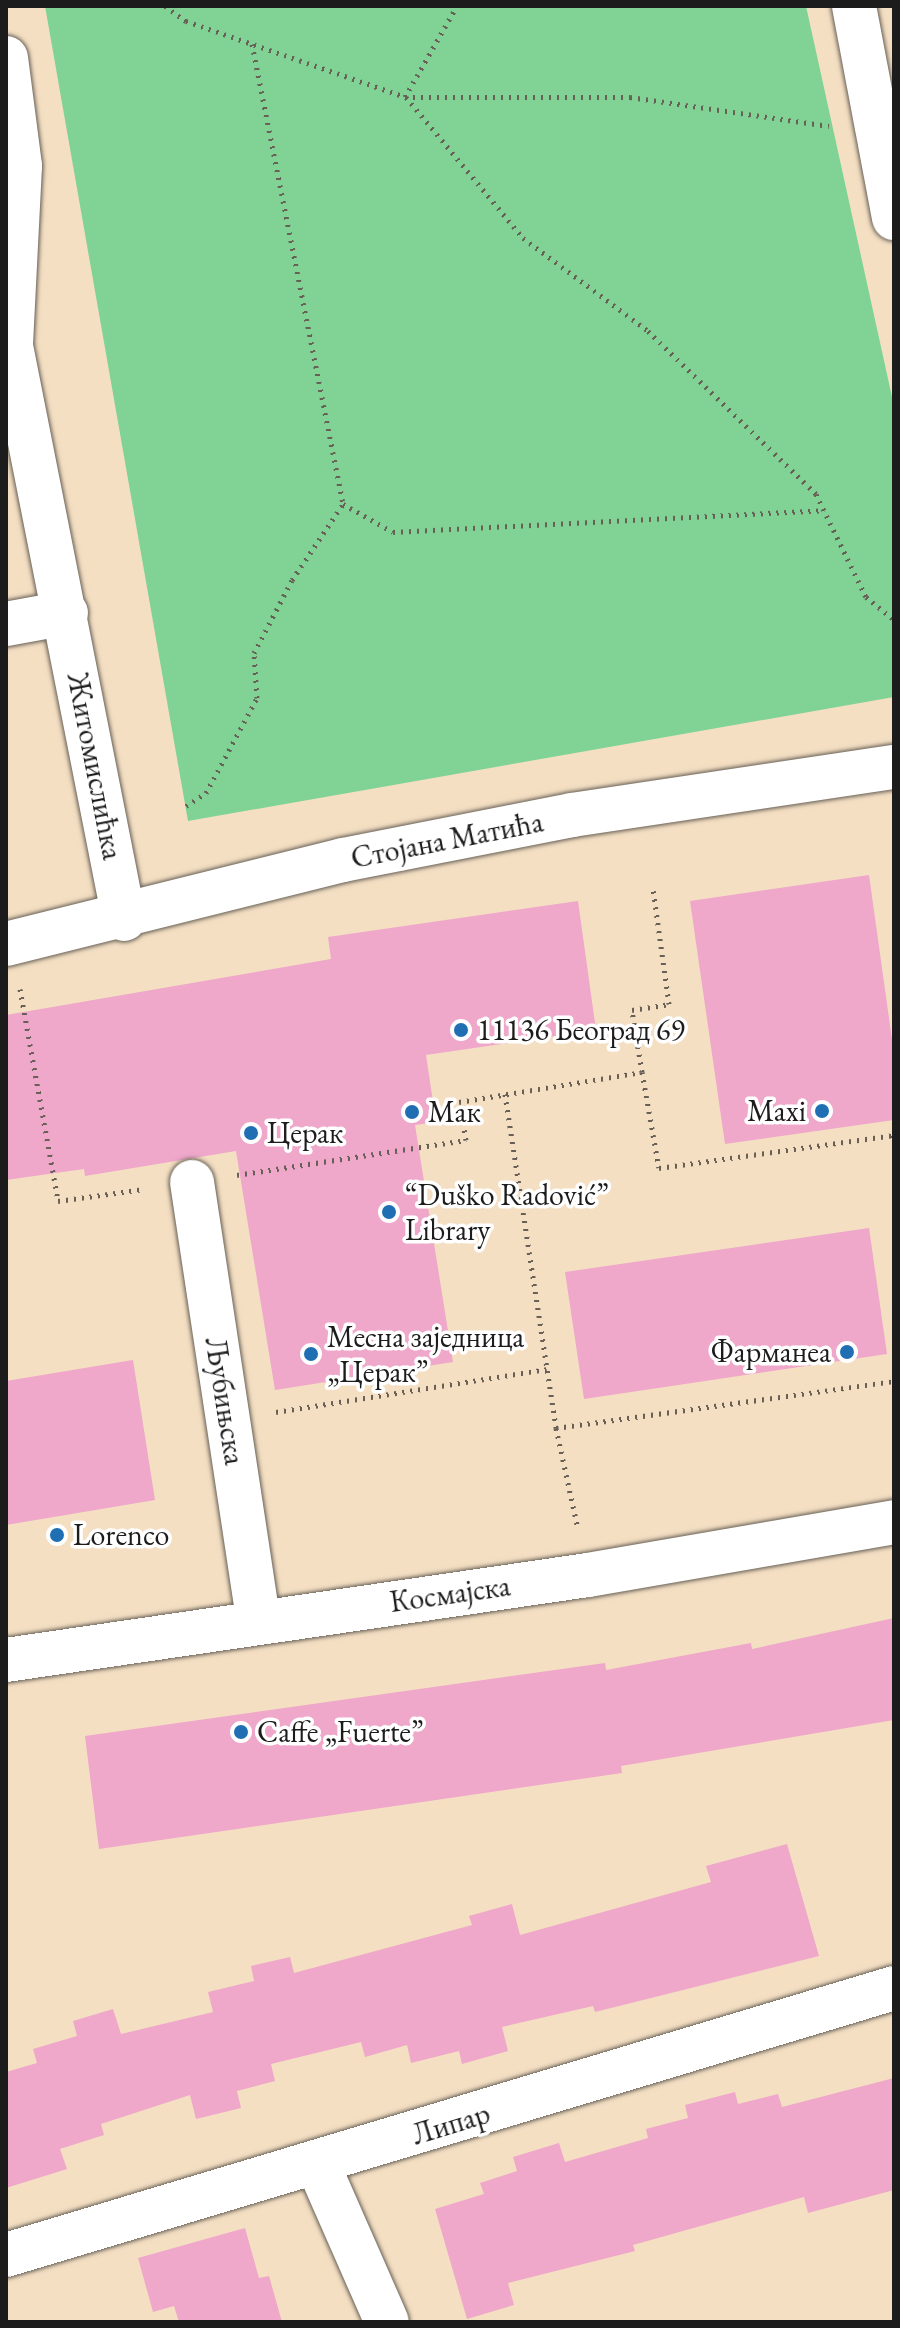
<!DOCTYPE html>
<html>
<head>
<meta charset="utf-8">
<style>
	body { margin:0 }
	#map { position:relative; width:900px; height:2328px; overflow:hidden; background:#f4dfc3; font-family:"EB Garamond",serif }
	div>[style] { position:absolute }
	.green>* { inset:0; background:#80d395 }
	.building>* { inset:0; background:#efa7ca }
	.path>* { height:5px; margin-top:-2.5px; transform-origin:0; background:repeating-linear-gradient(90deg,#686056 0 2px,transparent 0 8px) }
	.roads { filter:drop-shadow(0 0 2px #686056) drop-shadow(0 0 2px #686056) }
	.minor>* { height:44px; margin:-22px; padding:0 22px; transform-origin:22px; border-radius:22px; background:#fff }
	.dots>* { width:22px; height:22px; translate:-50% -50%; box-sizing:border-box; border:4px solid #fff; border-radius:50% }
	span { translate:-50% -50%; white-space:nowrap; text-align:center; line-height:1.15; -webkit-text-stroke:7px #fff; paint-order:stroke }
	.street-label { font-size:30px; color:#1c1c1c }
	.poi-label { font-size:30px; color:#1c1c1c }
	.left { translate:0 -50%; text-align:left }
	.right { translate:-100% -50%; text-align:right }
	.frame { position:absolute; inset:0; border:8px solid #1c1c1c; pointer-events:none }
</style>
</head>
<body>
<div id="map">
	<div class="green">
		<i style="clip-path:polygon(45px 6px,806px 6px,894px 406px,894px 697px,188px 821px)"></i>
	</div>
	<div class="building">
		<i style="clip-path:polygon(869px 875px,894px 1054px,894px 1120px,725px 1144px,690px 901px)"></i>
		<i style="clip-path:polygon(578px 901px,596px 1030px,426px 1055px,436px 1122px,415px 1125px,453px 1362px,275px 1390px,236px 1151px,85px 1176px,84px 1169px,6px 1180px,6px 1015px,331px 959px,328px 937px)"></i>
		<i style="clip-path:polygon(869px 1228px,887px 1354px,584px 1399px,565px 1272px)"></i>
		<i style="clip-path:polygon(133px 1360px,155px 1500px,6px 1525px,6px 1381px)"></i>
		<i style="clip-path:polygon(894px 1618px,894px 1720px,621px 1766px,622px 1773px,99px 1849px,85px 1736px,605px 1663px,606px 1670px,751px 1643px,752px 1649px)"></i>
		<i style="clip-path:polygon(787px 1844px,819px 1956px,595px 2012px,593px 2006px,502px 2027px,508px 2051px,462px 2064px,459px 2051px,411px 2063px,407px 2045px,365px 2057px,361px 2042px,271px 2064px,275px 2081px,237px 2091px,241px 2108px,196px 2119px,190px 2095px,101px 2124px,104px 2135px,60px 2149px,67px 2169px,6px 2188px,6px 2072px,37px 2063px,33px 2049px,77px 2036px,73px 2021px,113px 2009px,121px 2034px,213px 2012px,208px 1992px,254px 1981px,251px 1966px,290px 1957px,294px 1973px,472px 1925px,469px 1916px,512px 1904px,520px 1935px,711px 1882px,706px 1866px)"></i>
		<i style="clip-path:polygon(894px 2078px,894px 2190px,808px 2213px,804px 2197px,633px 2245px,635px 2251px,508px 2283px,514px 2305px,467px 2319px,435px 2209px,484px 2194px,480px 2183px,517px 2171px,513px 2157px,559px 2143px,565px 2162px,648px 2138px,646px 2129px,688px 2118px,685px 2105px,735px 2092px,738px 2104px,778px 2094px,782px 2107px)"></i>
		<i style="clip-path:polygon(245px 2228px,259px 2278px,269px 2276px,282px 2322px,179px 2322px,174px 2306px,153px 2312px,138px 2258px)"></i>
	</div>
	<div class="path">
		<i style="left:165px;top:6px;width:26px;rotate:36deg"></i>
		<i style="left:186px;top:21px;width:232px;rotate:19.1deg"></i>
		<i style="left:405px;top:97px;width:225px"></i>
		<i style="left:630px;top:97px;width:201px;rotate:8.3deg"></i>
		<i style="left:252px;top:44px;width:469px;rotate:78.8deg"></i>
		<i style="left:343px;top:504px;width:57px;rotate:29.2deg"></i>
		<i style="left:393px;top:532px;width:432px;rotate:-2.9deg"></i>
		<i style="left:405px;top:97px;width:105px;rotate:-60.3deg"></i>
		<i style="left:406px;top:97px;width:183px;rotate:50.3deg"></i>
		<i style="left:523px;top:238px;width:156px;rotate:36.6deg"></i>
		<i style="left:648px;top:331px;width:234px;rotate:44.1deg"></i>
		<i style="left:816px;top:494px;width:114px;rotate:64.1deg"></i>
		<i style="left:866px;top:597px;width:36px;rotate:39deg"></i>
		<i style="left:186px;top:806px;width:24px;rotate:-33deg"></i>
		<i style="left:206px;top:793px;width:108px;rotate:-61.8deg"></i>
		<i style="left:257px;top:698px;width:45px;rotate:-93.8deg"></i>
		<i style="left:254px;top:653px;width:82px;rotate:-62.5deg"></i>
		<i style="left:292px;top:580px;width:92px;rotate:-56.1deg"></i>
		<i style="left:20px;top:989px;width:215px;rotate:79.8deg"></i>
		<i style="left:58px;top:1201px;width:87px;rotate:-7.9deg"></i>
		<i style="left:642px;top:1072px;width:63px;rotate:-99.2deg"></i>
		<i style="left:632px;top:1010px;width:37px;rotate:-9deg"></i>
		<i style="left:669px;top:1004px;width:117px;rotate:-97.9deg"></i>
		<i style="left:505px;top:1094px;width:338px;rotate:81.3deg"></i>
		<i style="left:556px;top:1428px;width:103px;rotate:77.7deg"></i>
		<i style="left:237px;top:1175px;width:232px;rotate:-8.7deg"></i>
		<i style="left:466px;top:1140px;width:39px;rotate:-100deg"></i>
		<i style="left:459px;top:1102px;width:185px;rotate:-9.3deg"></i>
		<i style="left:642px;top:1072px;width:97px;rotate:80deg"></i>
		<i style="left:659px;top:1168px;width:236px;rotate:-8deg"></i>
		<i style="left:893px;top:1135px;width:5px;rotate:79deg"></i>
		<i style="left:276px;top:1412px;width:274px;rotate:-9deg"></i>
		<i style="left:556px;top:1428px;width:341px;rotate:-7.9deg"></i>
	</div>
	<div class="roads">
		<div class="minor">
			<i style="left:854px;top:6px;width:216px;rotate:79.3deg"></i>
			<i style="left:6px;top:58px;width:109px;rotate:82.6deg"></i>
			<i style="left:20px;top:166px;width:180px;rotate:92.9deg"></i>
			<i style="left:11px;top:346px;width:584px;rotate:78.84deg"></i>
			<i style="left:6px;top:624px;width:61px;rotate:-10.4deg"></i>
			<i style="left:6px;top:944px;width:347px;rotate:-14deg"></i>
			<i style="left:343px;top:860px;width:233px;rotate:-11.1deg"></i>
			<i style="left:572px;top:815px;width:326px;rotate:-8.5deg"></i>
			<i style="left:192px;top:1182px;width:442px;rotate:81.4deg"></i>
			<i style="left:6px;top:1660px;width:588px;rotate:-8.31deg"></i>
			<i style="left:588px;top:1575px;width:311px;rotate:-9.8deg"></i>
			<i style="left:318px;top:2165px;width:171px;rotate:66.3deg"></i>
			<i style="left:6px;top:2255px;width:927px;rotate:-16.73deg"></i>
		</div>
	</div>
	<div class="dots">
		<i style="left:461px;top:1030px;background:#1f6fb2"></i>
		<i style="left:822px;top:1111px;background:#1f6fb2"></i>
		<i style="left:412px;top:1112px;background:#1f6fb2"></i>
		<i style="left:251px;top:1133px;background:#1f6fb2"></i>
		<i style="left:389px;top:1212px;background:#1f6fb2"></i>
		<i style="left:847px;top:1352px;background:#1f6fb2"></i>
		<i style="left:311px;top:1354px;background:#1f6fb2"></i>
		<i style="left:57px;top:1535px;background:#1f6fb2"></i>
		<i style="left:241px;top:1732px;background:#1f6fb2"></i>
	</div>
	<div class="street-label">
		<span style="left:95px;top:766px;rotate:79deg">Житомислићка</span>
		<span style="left:447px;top:840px;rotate:-11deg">Стојана Матића</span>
		<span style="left:225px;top:1401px;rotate:81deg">Љубињска</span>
		<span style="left:450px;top:1594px;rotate:-8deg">Космајска</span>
		<span style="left:451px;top:2124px;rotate:-17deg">Липар</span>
	</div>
	<div class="poi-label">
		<span class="left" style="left:477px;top:1030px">11136 Београд 69</span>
		<span class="right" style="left:806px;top:1111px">Maxi</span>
		<span class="left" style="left:428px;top:1112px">Мак</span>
		<span class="left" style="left:267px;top:1133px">Церак</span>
		<span class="left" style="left:405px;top:1212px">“Duško Radović”<br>Library</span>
		<span class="left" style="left:327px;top:1354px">Месна заједница<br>„Церак”</span>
		<span class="right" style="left:831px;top:1352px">Фарманеа</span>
		<span class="left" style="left:73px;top:1535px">Lorenco</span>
		<span class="left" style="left:257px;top:1732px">Caffe „Fuerte”</span>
	</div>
	<div class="frame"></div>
</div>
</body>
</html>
